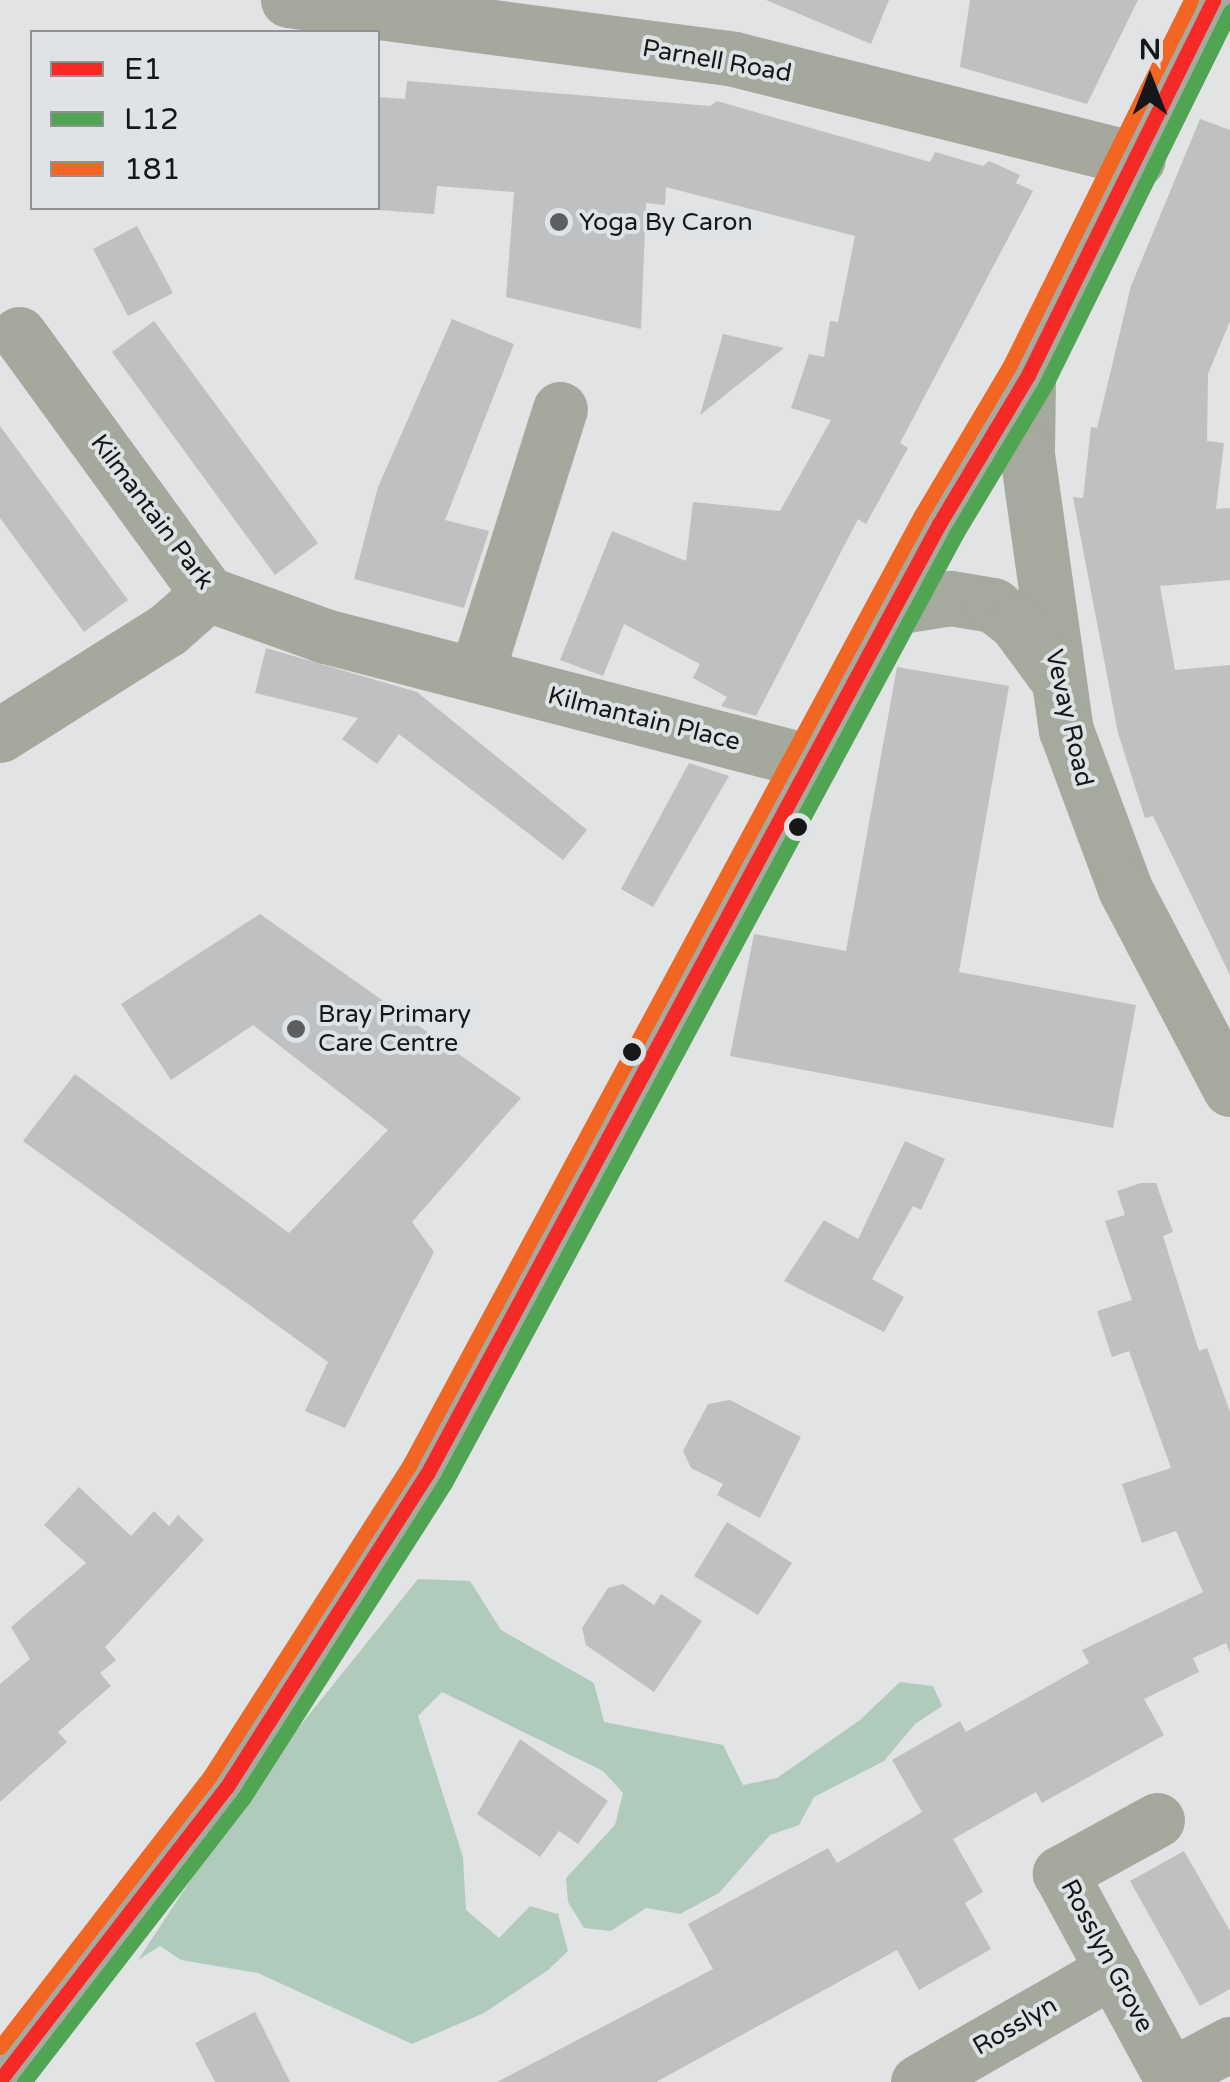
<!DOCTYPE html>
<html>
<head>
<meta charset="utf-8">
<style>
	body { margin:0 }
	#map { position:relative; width:1230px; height:2082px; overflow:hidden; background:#e1e3e4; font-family:"Varela Round",sans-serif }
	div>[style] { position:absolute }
	.forest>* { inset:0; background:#b0cbbb }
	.building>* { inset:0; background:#bfc0c1 }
	.minor>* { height:55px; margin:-27.5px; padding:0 27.5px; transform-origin:27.5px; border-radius:27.5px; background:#a5a89d }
	.major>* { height:55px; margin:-27.5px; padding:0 27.5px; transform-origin:27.5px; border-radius:27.5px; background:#a6aa9e }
	.bus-1>* { height:15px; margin:-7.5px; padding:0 7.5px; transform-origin:7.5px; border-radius:7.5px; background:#f52a26 }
	.bus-2>* { height:15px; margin:-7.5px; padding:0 7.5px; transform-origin:7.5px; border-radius:7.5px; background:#50a552 }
	.bus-3>* { height:15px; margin:-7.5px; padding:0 7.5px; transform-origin:7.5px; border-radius:7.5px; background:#f26522 }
	.dots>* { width:28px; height:28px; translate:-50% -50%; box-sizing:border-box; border:5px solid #e0e3e5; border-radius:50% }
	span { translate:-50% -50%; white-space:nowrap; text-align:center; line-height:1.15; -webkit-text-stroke:8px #e0e3e5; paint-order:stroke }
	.street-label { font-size:25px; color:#161718 }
	.poi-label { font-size:25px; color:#161718 }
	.left { translate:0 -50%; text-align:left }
	.legend { position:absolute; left:30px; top:30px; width:350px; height:180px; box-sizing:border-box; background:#e0e3e5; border:2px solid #8f9193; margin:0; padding:12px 18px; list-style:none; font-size:30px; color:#161718 }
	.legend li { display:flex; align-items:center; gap:20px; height:50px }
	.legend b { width:50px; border:2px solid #8f9193 }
	.north { position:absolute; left:1100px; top:30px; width:100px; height:100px; -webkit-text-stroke:8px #e0e3e5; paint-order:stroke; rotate:0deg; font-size:28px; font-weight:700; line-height:40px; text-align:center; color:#161718 }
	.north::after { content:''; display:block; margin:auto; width:35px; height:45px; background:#161718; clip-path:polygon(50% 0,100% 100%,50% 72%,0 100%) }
</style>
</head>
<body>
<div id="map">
	<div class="forest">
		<i style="clip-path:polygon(418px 1579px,470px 1581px,501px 1630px,594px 1683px,604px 1722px,723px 1745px,743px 1785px,777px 1778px,860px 1720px,900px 1682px,933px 1686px,942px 1706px,915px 1724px,884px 1761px,814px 1797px,799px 1825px,770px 1835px,719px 1893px,680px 1914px,646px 1908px,611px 1931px,584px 1928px,568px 1902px,566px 1878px,615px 1825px,623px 1793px,603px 1771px,442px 1692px,418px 1716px,463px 1857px,466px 1910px,499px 1938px,530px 1906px,558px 1914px,568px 1951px,548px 1970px,484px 2013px,412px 2044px,258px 1973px,181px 1960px,160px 1946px,138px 1960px,255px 1782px)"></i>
	</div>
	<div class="building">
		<i style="clip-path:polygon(766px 0,889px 0,871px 44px)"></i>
		<i style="clip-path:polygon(970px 0,1138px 0,1087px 104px,960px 67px)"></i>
		<i style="clip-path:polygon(407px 81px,710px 106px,717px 101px,930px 162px,935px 152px,983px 166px,989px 161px,1020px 175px,1016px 183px,1033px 191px,900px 443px,908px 448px,866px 524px,858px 519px,756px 716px,721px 706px,727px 697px,693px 678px,700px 664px,624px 624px,603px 676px,560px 660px,612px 531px,686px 561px,693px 502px,780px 511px,831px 420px,791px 408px,809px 354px,824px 357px,830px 321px,838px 322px,855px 236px,666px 187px,665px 205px,646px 203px,641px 329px,506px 297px,514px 192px,437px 186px,434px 214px,378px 210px,378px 97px,405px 99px)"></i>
		<i style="clip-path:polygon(1200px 119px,1230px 130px,1230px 321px,1208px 374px,1207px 441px,1224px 443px,1216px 509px,1230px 508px,1230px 580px,1160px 586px,1175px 670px,1230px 665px,1230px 975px,1153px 816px,1145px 818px,1118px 733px,1073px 497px,1083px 498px,1091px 427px,1097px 428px,1131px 286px)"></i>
		<i style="clip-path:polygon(137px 226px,173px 293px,128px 316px,93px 249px)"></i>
		<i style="clip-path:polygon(452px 319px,514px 344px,445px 520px,489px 531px,464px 608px,354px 579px,378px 487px)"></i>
		<i style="clip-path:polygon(154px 321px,318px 543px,275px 575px,112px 352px)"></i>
		<i style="clip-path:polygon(723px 334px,784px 348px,700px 415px)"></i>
		<i style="clip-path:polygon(0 426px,128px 600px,84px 632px,0 518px)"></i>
		<i style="clip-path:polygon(266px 648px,417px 692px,587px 830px,563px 860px,399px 734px,377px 764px,342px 739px,358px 718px,255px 693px)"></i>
		<i style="clip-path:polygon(897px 667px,1009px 686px,959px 972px,1136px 1005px,1113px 1128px,730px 1056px,754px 934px,846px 951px)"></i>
		<i style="clip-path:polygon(689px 763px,729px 776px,653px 907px,621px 889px)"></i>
		<i style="clip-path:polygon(260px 914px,521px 1098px,412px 1222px,434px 1252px,345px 1428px,305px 1411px,328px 1362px,23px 1141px,75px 1074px,289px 1233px,388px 1130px,253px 1025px,171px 1080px,121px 1004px)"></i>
		<i style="clip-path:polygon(905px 1141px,945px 1159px,921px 1210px,913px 1206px,872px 1279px,904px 1297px,884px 1332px,784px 1281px,824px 1220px,858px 1239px)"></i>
		<i style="clip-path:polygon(1141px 1183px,1156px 1183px,1173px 1232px,1163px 1236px,1199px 1351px,1207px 1348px,1230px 1412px,1230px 1653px,1226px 1643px,1193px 1658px,1199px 1672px,1144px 1699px,1164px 1735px,1042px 1803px,1036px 1792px,953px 1839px,983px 1892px,965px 1903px,991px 1949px,919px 1990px,897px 1950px,656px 2082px,497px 2082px,713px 1969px,688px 1924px,828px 1848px,837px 1863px,922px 1812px,892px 1760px,960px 1721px,966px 1732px,1089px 1663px,1082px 1650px,1203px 1592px,1176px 1531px,1142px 1543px,1122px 1484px,1171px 1468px,1129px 1351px,1112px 1357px,1097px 1311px,1132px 1300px,1105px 1221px,1125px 1215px,1117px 1191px)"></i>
		<i style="clip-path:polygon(730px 1400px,801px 1437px,760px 1518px,717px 1495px,723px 1484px,691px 1468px,683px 1451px,708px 1404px)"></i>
		<i style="clip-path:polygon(79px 1487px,131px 1536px,154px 1511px,169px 1526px,178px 1515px,204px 1540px,105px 1647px,116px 1660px,100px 1673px,111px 1686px,58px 1732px,67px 1742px,0 1802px,0 1684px,30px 1659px,11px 1627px,86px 1563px,44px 1525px)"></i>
		<i style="clip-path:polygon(727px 1522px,792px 1563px,758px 1615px,694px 1576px)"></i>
		<i style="clip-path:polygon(623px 1584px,654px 1605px,661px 1594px,702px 1621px,654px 1692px,586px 1645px,582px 1628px,608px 1588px)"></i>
		<i style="clip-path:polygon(520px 1739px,608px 1801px,578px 1844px,559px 1831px,540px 1857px,477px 1814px)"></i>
		<i style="clip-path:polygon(1184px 1851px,1230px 1931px,1230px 1989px,1200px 2006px,1130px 1881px)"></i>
		<i style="clip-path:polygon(255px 2012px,290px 2082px,215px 2082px,195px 2043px)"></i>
	</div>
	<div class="minor">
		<i style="left:288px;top:0;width:450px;rotate:7.5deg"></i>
		<i style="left:734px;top:59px;width:416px;rotate:14deg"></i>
		<i style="left:19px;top:334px;width:321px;rotate:54deg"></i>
		<i style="left:208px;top:594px;width:124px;rotate:19.7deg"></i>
		<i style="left:325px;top:636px;width:502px;rotate:14.53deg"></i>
		<i style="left:476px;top:675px;width:279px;rotate:-72.5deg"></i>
		<i style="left:0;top:735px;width:197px;rotate:-32.2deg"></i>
		<i style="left:167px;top:630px;width:55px;rotate:-41.3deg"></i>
		<i style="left:1157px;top:1820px;width:111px;rotate:151.3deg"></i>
		<i style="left:1060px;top:1873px;width:231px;rotate:61.5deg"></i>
		<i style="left:1170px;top:2076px;width:68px;rotate:-28.1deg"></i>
		<i style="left:918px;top:2082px;width:225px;rotate:-29.9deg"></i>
	</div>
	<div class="major">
		<i style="left:1028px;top:378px;width:76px;rotate:90.8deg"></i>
		<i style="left:1027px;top:454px;width:279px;rotate:82deg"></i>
		<i style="left:1066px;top:730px;width:170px;rotate:69.6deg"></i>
		<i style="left:1125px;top:889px;width:226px;rotate:62.3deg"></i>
		<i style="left:894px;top:607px;width:57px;rotate:-9.1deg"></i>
		<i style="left:950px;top:598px;width:44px;rotate:9.2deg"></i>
		<i style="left:993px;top:605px;width:28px;rotate:38deg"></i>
		<i style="left:1015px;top:622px;width:67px;rotate:53.5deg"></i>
		<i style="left:0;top:2080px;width:369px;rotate:-52.3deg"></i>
		<i style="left:226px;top:1788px;width:373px;rotate:-57.4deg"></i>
		<i style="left:427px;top:1474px;width:1079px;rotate:-61.68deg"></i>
		<i style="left:939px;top:524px;width:174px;rotate:-59.1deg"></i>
		<i style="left:1028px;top:375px;width:418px;rotate:-63.7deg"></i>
	</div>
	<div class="bus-1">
		<i style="left:0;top:2080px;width:369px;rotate:-52.3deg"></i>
		<i style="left:226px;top:1788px;width:373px;rotate:-57.4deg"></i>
		<i style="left:427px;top:1474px;width:1079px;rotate:-61.68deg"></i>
		<i style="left:939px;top:524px;width:174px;rotate:-59.1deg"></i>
		<i style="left:1028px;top:375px;width:418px;rotate:-63.7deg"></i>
	</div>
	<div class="bus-2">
		<i style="left:24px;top:2082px;width:358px;rotate:-52.3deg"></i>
		<i style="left:243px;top:1799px;width:375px;rotate:-57.4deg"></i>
		<i style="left:445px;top:1483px;width:1078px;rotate:-61.7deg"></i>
		<i style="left:956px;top:534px;width:175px;rotate:-59deg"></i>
		<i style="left:1046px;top:384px;width:416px;rotate:-63.7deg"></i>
	</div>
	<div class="bus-3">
		<i style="left:0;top:2047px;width:343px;rotate:-52.2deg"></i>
		<i style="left:210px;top:1776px;width:371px;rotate:-57.3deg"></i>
		<i style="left:410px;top:1464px;width:1078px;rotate:-61.7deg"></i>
		<i style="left:921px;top:515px;width:174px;rotate:-59.3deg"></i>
		<i style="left:1010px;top:365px;width:407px;rotate:-63.6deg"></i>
	</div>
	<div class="dots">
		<i style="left:559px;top:222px;background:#5d5e5f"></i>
		<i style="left:798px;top:827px;background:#161718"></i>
		<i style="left:296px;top:1029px;background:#5d5e5f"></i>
		<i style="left:632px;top:1052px;background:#161718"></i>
	</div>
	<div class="street-label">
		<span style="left:717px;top:61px;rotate:10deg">Parnell Road</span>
		<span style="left:152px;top:512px;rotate:53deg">Kilmantain Park</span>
		<span style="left:1069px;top:718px;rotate:77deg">Vevay Road</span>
		<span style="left:644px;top:719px;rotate:14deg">Kilmantain Place</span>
		<span style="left:1107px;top:1956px;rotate:62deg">Rosslyn Grove</span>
		<span style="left:1015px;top:2026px;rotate:-30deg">Rosslyn</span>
	</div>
	<div class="poi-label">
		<span class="left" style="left:579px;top:222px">Yoga By Caron</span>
		<span class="left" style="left:318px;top:1029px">Bray Primary<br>Care Centre</span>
	</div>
	<ul class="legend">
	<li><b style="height:12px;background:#f52a26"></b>E1</li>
	<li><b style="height:12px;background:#50a552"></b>L12</li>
	<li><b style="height:12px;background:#f26522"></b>181</li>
	</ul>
	<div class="north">N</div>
</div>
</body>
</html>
